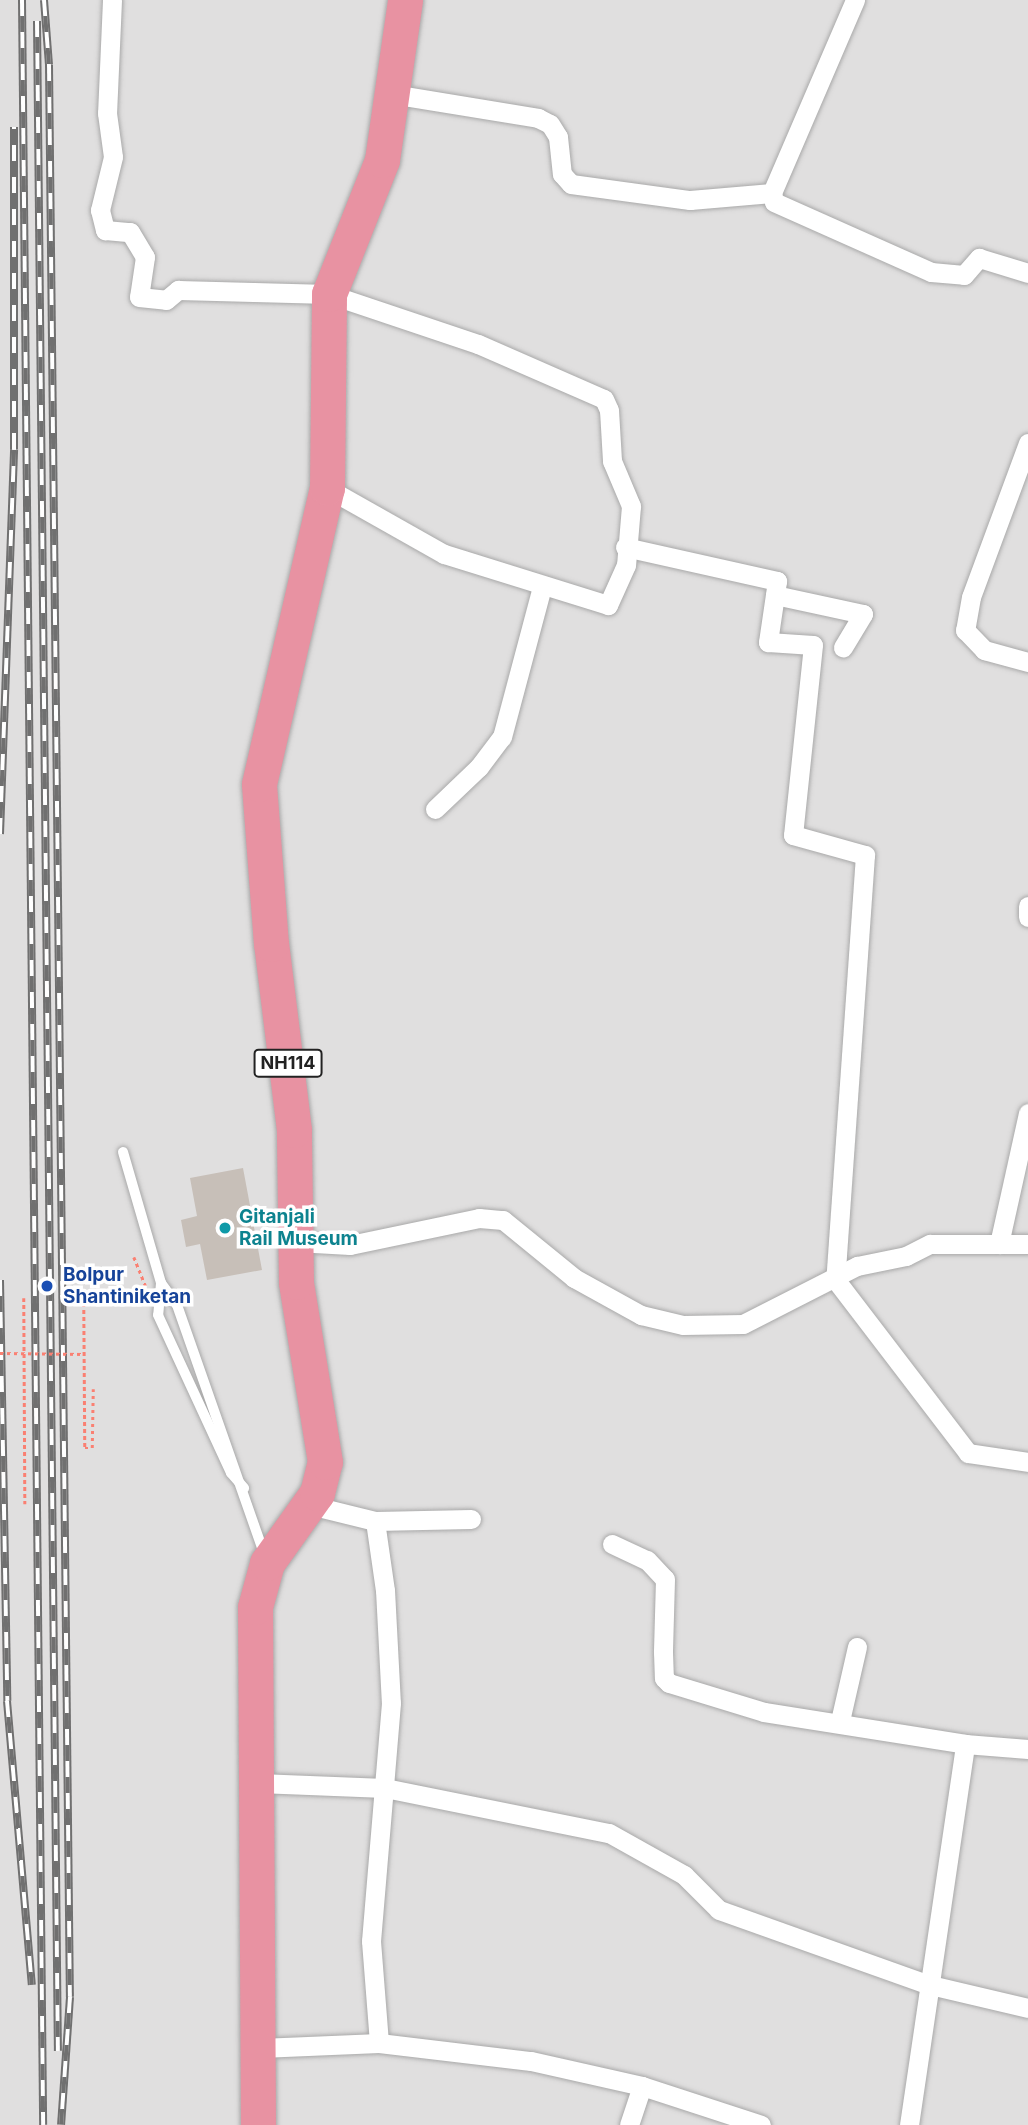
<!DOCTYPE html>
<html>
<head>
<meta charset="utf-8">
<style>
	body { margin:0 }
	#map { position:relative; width:1028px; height:2125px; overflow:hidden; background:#f2efe9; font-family:Inter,sans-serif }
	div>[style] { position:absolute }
	.residential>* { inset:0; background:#e0dfdf }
	.building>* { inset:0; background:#c7bfb8 }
	.path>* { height:2.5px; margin-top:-1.25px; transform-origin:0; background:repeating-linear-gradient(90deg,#fa8072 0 3.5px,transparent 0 7px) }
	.roads { filter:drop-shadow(0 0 2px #a9a9a9) drop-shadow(0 0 2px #a9a9a9) }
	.lane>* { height:10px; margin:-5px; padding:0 5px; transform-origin:5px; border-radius:5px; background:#fff }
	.street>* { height:19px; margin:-9.5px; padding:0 9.5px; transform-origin:9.5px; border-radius:9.5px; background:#fff }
	.highway>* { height:35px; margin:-17.5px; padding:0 17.5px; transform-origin:17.5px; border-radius:17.5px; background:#e892a2 }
	.rail>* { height:8px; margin-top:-4px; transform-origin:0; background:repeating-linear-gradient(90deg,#fff 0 16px,#707070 0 32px); box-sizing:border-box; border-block:2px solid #707070 }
	.path-bridge>* { height:2.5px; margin-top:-1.25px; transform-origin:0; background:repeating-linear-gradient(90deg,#fa8072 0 3.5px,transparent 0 7px) }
	.dots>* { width:19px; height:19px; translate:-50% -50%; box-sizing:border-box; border:4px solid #fff; border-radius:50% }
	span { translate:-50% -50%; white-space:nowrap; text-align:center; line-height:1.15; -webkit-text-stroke:7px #fff; paint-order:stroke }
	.shield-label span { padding:2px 5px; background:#fff; border:2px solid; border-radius:5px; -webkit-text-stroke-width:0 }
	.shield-label { font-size:18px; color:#222; font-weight:700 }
	.culture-label { font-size:19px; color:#0d838f; font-weight:700 }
	.left { translate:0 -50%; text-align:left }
	.transit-label { font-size:19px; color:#164399; font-weight:700 }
</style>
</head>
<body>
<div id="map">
	<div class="residential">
		<i style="clip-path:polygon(0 0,1028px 0,1028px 2125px,0 2125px)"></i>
	</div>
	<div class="building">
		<i style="clip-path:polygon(243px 1168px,262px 1270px,207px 1280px,200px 1244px,186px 1247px,181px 1220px,197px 1216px,190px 1178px)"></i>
	</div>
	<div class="path">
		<i style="left:134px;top:1257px;width:35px;rotate:68deg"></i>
		<i style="left:24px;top:1298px;width:206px;rotate:89.7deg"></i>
		<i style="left:84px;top:1303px;width:145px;rotate:89.6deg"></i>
		<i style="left:85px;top:1448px;width:7px"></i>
		<i style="left:92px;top:1448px;width:59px;rotate:-89deg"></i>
	</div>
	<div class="roads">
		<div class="lane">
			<i style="left:123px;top:1152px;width:136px;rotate:73.8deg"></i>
			<i style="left:161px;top:1283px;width:32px;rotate:95deg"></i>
			<i style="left:158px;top:1315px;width:174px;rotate:65.2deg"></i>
			<i style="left:231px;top:1473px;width:20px;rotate:49deg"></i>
			<i style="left:161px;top:1283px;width:27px;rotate:54deg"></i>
			<i style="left:177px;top:1305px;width:263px;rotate:70.7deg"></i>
		</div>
		<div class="street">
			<i style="left:112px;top:0;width:113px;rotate:92.5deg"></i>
			<i style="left:107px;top:113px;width:44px;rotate:82.2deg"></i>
			<i style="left:113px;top:157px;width:55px;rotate:103.8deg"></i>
			<i style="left:100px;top:210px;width:21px;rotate:76deg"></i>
			<i style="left:105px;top:230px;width:25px;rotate:5deg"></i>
			<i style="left:130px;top:232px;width:29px;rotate:59deg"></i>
			<i style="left:145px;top:257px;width:40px;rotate:98.5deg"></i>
			<i style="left:139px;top:297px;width:27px;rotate:6deg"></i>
			<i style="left:166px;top:300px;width:16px;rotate:-40deg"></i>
			<i style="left:178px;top:290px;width:151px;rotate:1.5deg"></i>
			<i style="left:329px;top:294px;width:157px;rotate:18.6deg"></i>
			<i style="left:478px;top:344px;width:137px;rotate:23.6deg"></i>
			<i style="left:604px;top:399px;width:12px;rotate:66deg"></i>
			<i style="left:609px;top:410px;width:51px;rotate:86.6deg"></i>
			<i style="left:612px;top:461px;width:49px;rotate:67.1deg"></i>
			<i style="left:631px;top:506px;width:59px;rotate:94.8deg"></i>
			<i style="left:626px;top:565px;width:44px;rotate:114.2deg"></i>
			<i style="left:608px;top:605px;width:172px;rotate:-162.7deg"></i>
			<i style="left:444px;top:554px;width:134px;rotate:-150.6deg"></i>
			<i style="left:855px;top:0;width:210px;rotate:113.3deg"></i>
			<i style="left:772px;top:193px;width:9px;rotate:77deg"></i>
			<i style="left:774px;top:202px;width:172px;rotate:24deg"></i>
			<i style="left:931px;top:272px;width:33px;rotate:5deg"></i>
			<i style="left:964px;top:275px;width:23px;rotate:-49deg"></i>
			<i style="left:979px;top:258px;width:51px;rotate:17deg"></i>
			<i style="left:392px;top:94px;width:148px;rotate:9.3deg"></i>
			<i style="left:538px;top:118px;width:13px;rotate:27deg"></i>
			<i style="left:550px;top:124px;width:15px;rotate:58deg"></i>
			<i style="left:558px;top:137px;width:37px;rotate:84deg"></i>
			<i style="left:562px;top:174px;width:13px;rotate:48deg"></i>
			<i style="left:571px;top:184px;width:120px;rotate:7.7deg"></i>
			<i style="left:690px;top:200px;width:82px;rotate:-4.9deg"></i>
			<i style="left:1028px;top:443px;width:164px;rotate:110.3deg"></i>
			<i style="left:971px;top:597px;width:34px;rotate:100deg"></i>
			<i style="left:965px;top:630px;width:28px;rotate:46deg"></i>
			<i style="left:984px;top:650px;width:46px;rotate:15.3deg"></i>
			<i style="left:625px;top:547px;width:156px;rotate:12.6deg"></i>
			<i style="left:777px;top:581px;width:62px;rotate:98.4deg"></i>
			<i style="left:768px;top:642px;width:45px;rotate:3.8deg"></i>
			<i style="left:813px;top:645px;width:191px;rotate:96deg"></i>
			<i style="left:793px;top:835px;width:75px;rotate:15.5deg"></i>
			<i style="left:865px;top:855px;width:425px;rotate:94deg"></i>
			<i style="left:835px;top:1279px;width:219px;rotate:52.6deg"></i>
			<i style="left:968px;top:1453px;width:61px;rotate:8.5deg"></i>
			<i style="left:775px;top:595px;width:90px;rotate:12.2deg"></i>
			<i style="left:863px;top:614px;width:39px;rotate:121deg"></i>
			<i style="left:435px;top:809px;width:61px;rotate:-43.7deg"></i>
			<i style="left:479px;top:767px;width:38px;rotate:-53deg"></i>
			<i style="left:502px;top:737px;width:155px;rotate:-75.1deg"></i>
			<i style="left:1028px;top:906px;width:11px;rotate:90deg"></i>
			<i style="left:296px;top:1242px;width:54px;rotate:3.2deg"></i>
			<i style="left:350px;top:1245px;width:132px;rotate:-11.8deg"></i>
			<i style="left:479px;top:1218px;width:24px;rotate:5deg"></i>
			<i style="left:503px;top:1220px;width:92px;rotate:39.2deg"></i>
			<i style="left:574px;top:1278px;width:77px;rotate:28.9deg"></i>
			<i style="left:641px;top:1315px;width:43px;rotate:13.4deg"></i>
			<i style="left:683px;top:1325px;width:60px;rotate:-1deg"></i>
			<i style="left:743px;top:1324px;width:128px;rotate:-27deg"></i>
			<i style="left:857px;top:1266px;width:50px;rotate:-11.5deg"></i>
			<i style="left:906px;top:1256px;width:27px;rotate:-27deg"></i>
			<i style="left:930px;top:1244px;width:98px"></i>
			<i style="left:999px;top:1244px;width:134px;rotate:-77.5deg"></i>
			<i style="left:310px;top:1505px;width:67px;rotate:13.8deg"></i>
			<i style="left:375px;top:1521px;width:96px;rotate:-1.2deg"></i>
			<i style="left:375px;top:1521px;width:70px;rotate:81.8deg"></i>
			<i style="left:385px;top:1590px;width:113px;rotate:87deg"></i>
			<i style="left:391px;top:1703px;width:239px;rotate:94.8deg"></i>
			<i style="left:371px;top:1941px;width:102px;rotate:85.5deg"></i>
			<i style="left:379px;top:2043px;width:153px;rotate:6.8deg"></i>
			<i style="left:531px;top:2061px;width:114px;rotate:12.7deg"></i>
			<i style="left:642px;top:2086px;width:125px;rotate:18.1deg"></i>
			<i style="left:612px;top:1544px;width:38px;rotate:25deg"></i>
			<i style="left:647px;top:1560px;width:26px;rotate:47deg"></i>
			<i style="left:665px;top:1579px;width:73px;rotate:91.6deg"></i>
			<i style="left:663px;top:1652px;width:26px;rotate:88deg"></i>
			<i style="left:664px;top:1678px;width:7px;rotate:45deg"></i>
			<i style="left:669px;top:1683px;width:99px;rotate:17deg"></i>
			<i style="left:764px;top:1712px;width:204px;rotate:9deg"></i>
			<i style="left:965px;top:1744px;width:63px;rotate:4.5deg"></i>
			<i style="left:840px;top:1721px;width:76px;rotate:-77.1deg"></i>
			<i style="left:258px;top:1783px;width:127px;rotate:2.3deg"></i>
			<i style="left:385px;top:1788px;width:228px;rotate:11.4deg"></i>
			<i style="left:609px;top:1833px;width:86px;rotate:29.2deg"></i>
			<i style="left:684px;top:1875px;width:49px;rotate:45deg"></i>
			<i style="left:719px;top:1910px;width:224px;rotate:19.6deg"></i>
			<i style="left:930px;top:1985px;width:101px;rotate:13.2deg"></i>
			<i style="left:260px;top:2048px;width:119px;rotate:-2.4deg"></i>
			<i style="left:629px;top:2125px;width:41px;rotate:-71.6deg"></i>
			<i style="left:909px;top:2125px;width:385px;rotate:-81.6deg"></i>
		</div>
		<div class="highway">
			<i style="left:258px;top:2125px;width:518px;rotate:-90.33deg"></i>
			<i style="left:255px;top:1607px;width:46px;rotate:-74.7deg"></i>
			<i style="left:267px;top:1563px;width:86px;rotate:-54.5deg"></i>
			<i style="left:317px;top:1493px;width:32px;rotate:-76deg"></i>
			<i style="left:325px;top:1462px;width:182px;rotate:-99.2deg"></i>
			<i style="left:296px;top:1282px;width:152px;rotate:-90.8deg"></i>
			<i style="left:294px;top:1130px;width:187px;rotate:-97deg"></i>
			<i style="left:271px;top:944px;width:160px;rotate:-94.3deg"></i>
			<i style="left:259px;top:784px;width:304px;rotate:-77.1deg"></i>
			<i style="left:327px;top:488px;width:194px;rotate:-89.4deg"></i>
			<i style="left:329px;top:294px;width:144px;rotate:-68.4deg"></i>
			<i style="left:382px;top:160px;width:162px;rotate:-81.8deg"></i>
		</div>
	</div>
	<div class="rail">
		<i style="left:22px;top:0;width:2125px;rotate:89.43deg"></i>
		<i style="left:44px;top:0;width:65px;rotate:85.6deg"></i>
		<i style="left:49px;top:65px;width:1932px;rotate:89.38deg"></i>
		<i style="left:70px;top:1997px;width:128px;rotate:94deg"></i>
		<i style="left:37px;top:21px;width:2030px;rotate:89.41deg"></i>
		<i style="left:0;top:834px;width:385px;rotate:-87.9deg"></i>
		<i style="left:14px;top:449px;width:322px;rotate:-90deg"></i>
		<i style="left:0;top:1280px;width:421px;rotate:89deg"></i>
		<i style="left:7px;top:1701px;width:285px;rotate:85deg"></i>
	</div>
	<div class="path-bridge">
		<i style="left:0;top:1353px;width:85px;rotate:0.7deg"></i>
	</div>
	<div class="dots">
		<i style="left:225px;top:1228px;background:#0f9aa8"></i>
		<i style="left:47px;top:1286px;background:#1a4fb4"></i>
	</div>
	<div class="shield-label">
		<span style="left:288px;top:1063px">NH114</span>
	</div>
	<div class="culture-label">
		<span class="left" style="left:239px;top:1228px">Gitanjali<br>Rail Museum</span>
	</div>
	<div class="transit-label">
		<span class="left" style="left:63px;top:1286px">Bolpur<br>Shantiniketan</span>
	</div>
</div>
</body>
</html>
